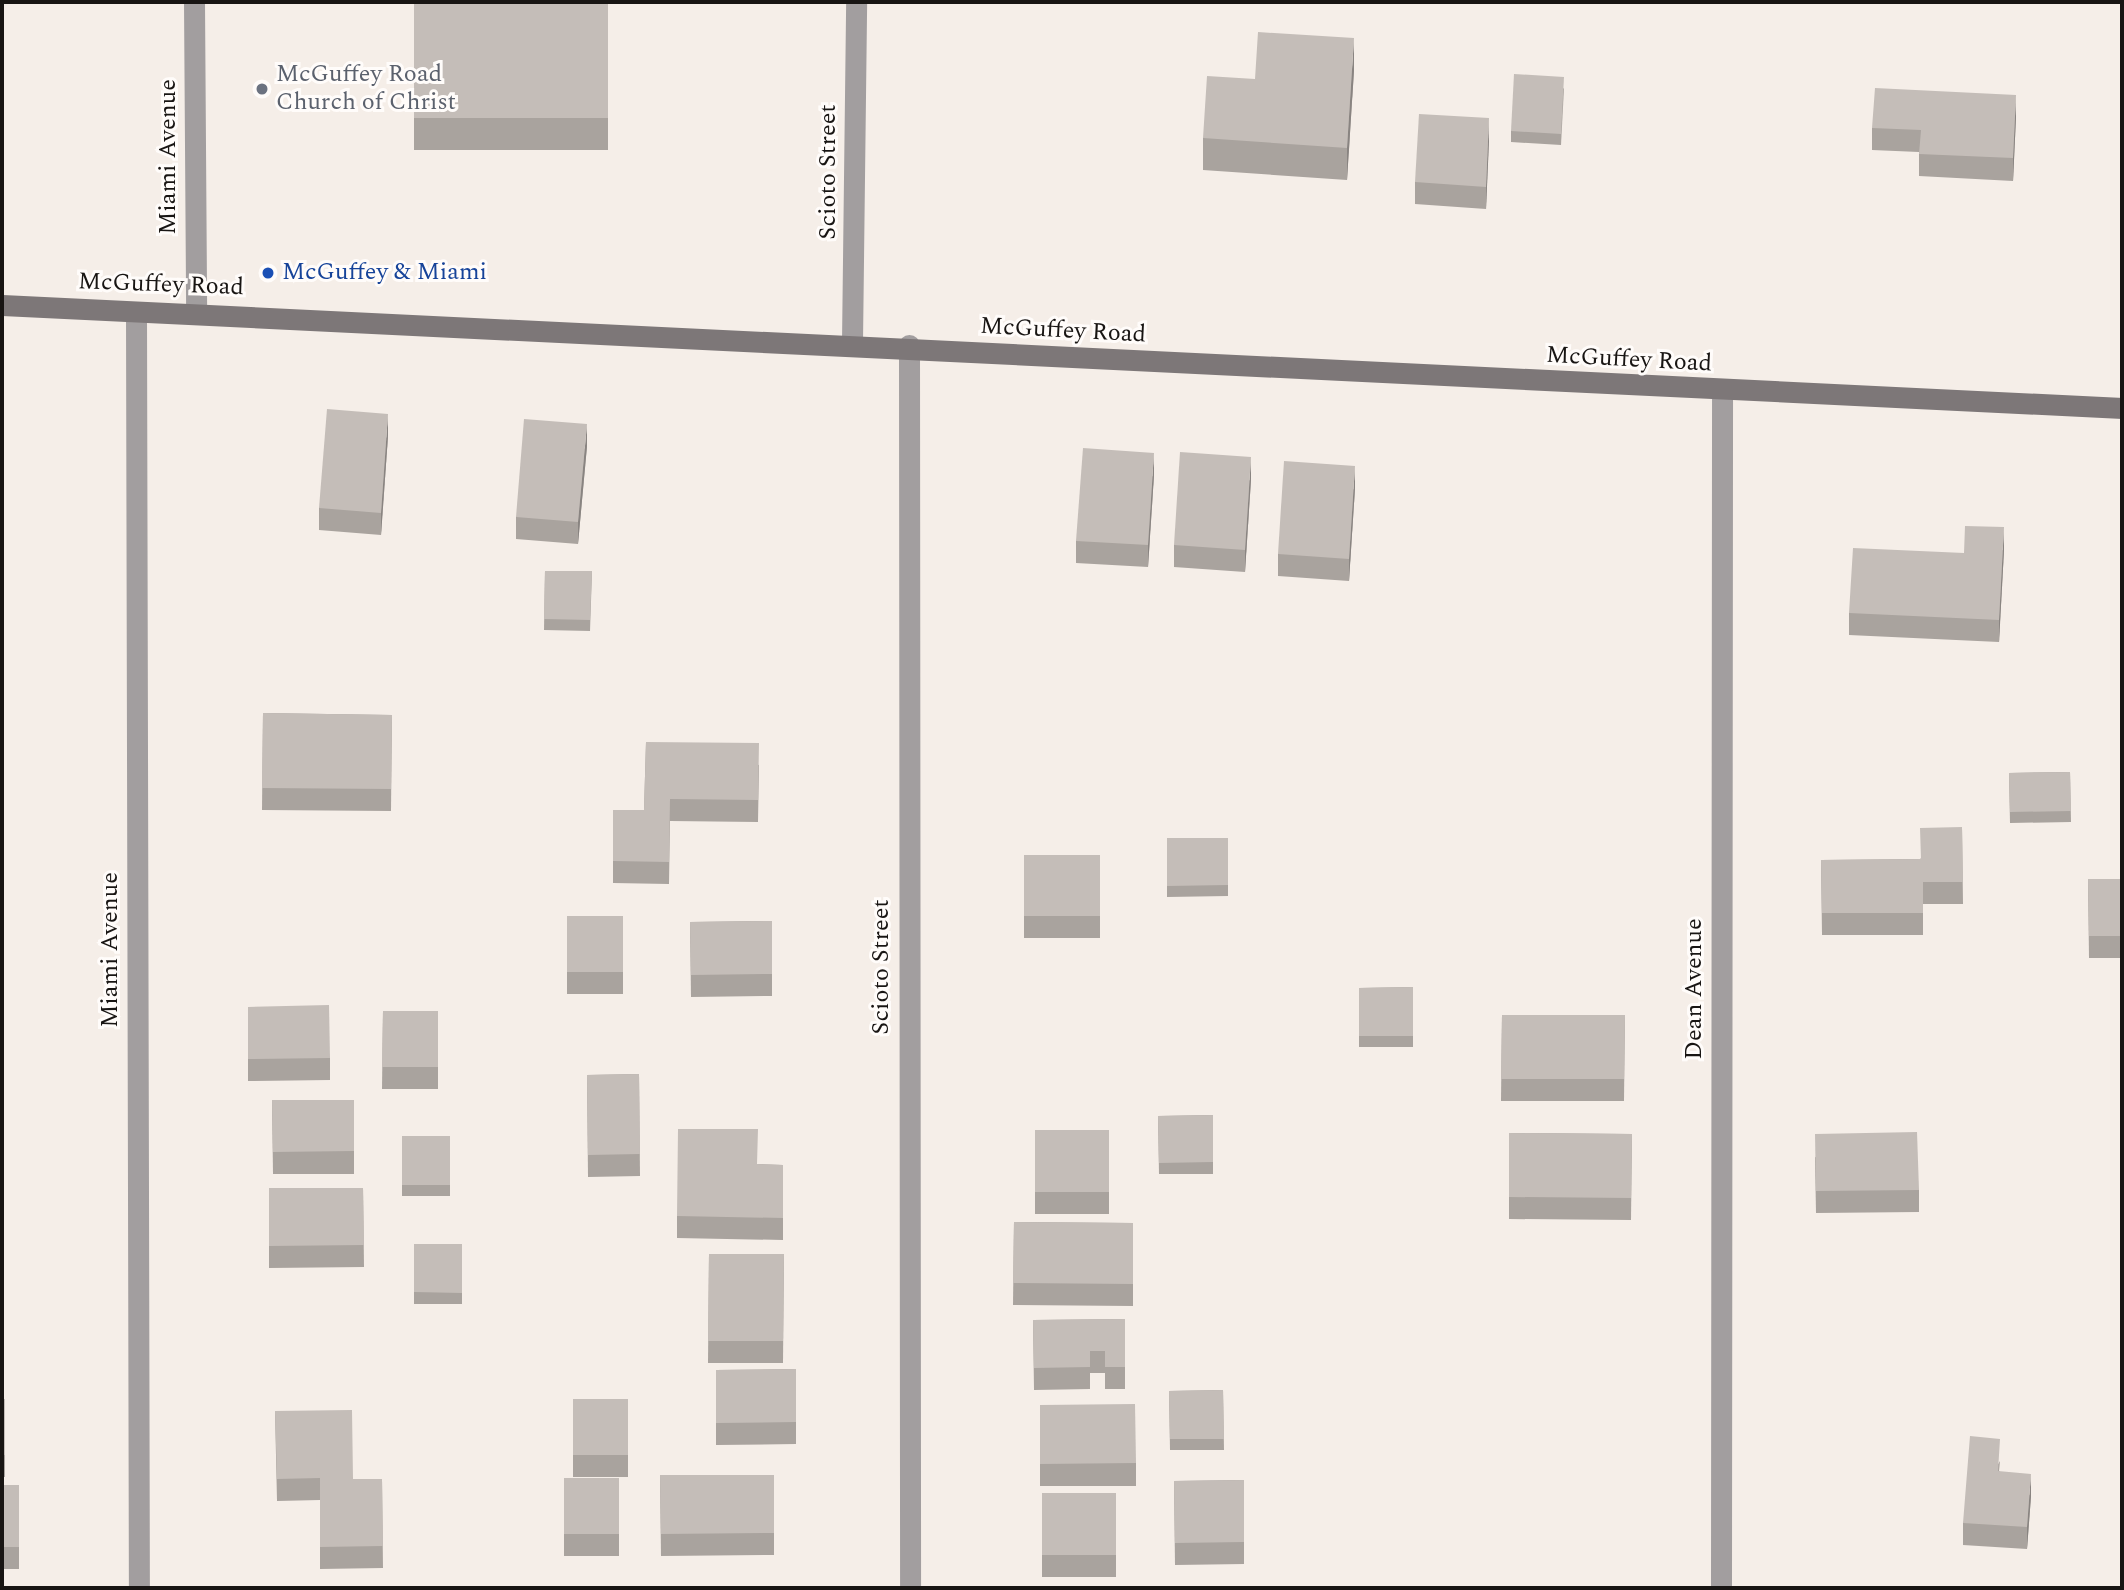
<!DOCTYPE html>
<html>
<head>
<meta charset="utf-8">
<style>
	body { margin:0 }
	#map { position:relative; width:2124px; height:1590px; overflow:hidden; background:#f5eee8; font-family:Spectral,serif }
	div>[style] { position:absolute }
	.street>* { height:21px; margin:-10.5px; padding:0 10.5px; transform-origin:10.5px; border-radius:10.5px; background:#a29e9f }
	.secondary>* { height:21px; margin:-10.5px; padding:0 10.5px; transform-origin:10.5px; border-radius:10.5px; background:#7d7778 }
	.wall>* { inset:0; background:#a9a39e }
	.shaded-wall>* { inset:0; background:#898481 }
	.building>* { inset:0; background:#c4bdb8 }
	.dots>* { width:19px; height:19px; translate:-50% -50%; box-sizing:border-box; border:4px solid #fffcfa; border-radius:50% }
	span { translate:-50% -50%; white-space:nowrap; text-align:center; line-height:1.15; -webkit-text-stroke:6px #fffcfa; paint-order:stroke }
	.worship-label { font-size:24px; color:#5b616d }
	.left { translate:0 -50%; text-align:left }
	.street-label { font-size:24px; color:#181513 }
	.transit-label { font-size:24px; color:#164399 }
	.frame { position:absolute; inset:0; border:4px solid #181513; pointer-events:none }
</style>
</head>
<body>
<div id="map">
	<div class="street">
		<i style="left:194px;top:2px;width:309px;rotate:89.6deg"></i>
		<i style="left:136px;top:312px;width:1276px;rotate:89.87deg"></i>
		<i style="left:852px;top:342px;width:340px;rotate:-89.3deg"></i>
		<i style="left:909px;top:345px;width:1243px;rotate:89.95deg"></i>
		<i style="left:1721px;top:1588px;width:1197px;rotate:-89.95deg"></i>
	</div>
	<div class="secondary">
		<i style="left:2px;top:305px;width:2123px;rotate:2.78deg"></i>
	</div>
	<div class="wall">
		<i style="clip-path:polygon(414px 2px,608px 2px,608px 150px,414px 150px)"></i>
		<i style="clip-path:polygon(1354px 70px,1347px 180px,1203px 170px,1203px 138px,1255px 79px)"></i>
		<i style="clip-path:polygon(1564px 88px,1561px 145px,1511px 142px,1511px 131px)"></i>
		<i style="clip-path:polygon(2016px 117px,2013px 181px,1919px 176px,1919px 152px,1872px 150px,1872px 128px)"></i>
		<i style="clip-path:polygon(1489px 140px,1486px 209px,1415px 204px,1415px 182px)"></i>
		<i style="clip-path:polygon(388px 436px,381px 535px,319px 530px,319px 508px)"></i>
		<i style="clip-path:polygon(587px 446px,578px 544px,516px 539px,516px 517px)"></i>
		<i style="clip-path:polygon(1154px 475px,1148px 567px,1076px 563px,1076px 541px)"></i>
		<i style="clip-path:polygon(1251px 479px,1245px 572px,1174px 567px,1174px 545px)"></i>
		<i style="clip-path:polygon(1355px 488px,1349px 581px,1278px 576px,1278px 554px)"></i>
		<i style="clip-path:polygon(2004px 550px,1999px 642px,1849px 635px,1849px 613px,1964px 553px)"></i>
		<i style="clip-path:polygon(545px 571px,592px 571px,590px 631px,544px 630px)"></i>
		<i style="clip-path:polygon(263px 713px,392px 715px,391px 811px,262px 810px)"></i>
		<i style="clip-path:polygon(646px 742px,759px 765px,758px 822px,670px 821px,669px 884px,613px 883px,613px 810px,644px 810px)"></i>
		<i style="clip-path:polygon(2070px 772px,2071px 822px,2010px 823px,2009px 773px)"></i>
		<i style="clip-path:polygon(1962px 827px,1963px 904px,1923px 904px,1923px 935px,1822px 935px,1821px 860px,1920px 859px)"></i>
		<i style="clip-path:polygon(1167px 838px,1228px 838px,1228px 896px,1167px 897px)"></i>
		<i style="clip-path:polygon(1024px 855px,1100px 855px,1100px 938px,1024px 938px)"></i>
		<i style="clip-path:polygon(2088px 879px,2122px 879px,2122px 958px,2089px 958px)"></i>
		<i style="clip-path:polygon(567px 916px,623px 916px,623px 994px,567px 994px)"></i>
		<i style="clip-path:polygon(772px 921px,772px 996px,691px 997px,690px 922px)"></i>
		<i style="clip-path:polygon(1413px 987px,1413px 1047px,1359px 1047px,1359px 988px)"></i>
		<i style="clip-path:polygon(248px 1007px,330px 1058px,330px 1080px,248px 1081px)"></i>
		<i style="clip-path:polygon(383px 1011px,438px 1011px,438px 1089px,382px 1089px)"></i>
		<i style="clip-path:polygon(1502px 1015px,1625px 1015px,1624px 1101px,1501px 1101px)"></i>
		<i style="clip-path:polygon(639px 1074px,640px 1176px,588px 1177px,587px 1075px)"></i>
		<i style="clip-path:polygon(272px 1100px,354px 1151px,354px 1174px,273px 1174px)"></i>
		<i style="clip-path:polygon(1213px 1115px,1213px 1174px,1159px 1174px,1158px 1116px)"></i>
		<i style="clip-path:polygon(1035px 1130px,1109px 1130px,1109px 1214px,1035px 1214px)"></i>
		<i style="clip-path:polygon(1509px 1133px,1632px 1134px,1631px 1220px,1509px 1219px)"></i>
		<i style="clip-path:polygon(402px 1136px,450px 1136px,450px 1196px,402px 1196px)"></i>
		<i style="clip-path:polygon(1815px 1157px,1919px 1190px,1919px 1212px,1816px 1213px)"></i>
		<i style="clip-path:polygon(757px 1164px,783px 1165px,783px 1240px,677px 1238px,677px 1216px)"></i>
		<i style="clip-path:polygon(269px 1188px,363px 1188px,364px 1267px,269px 1268px)"></i>
		<i style="clip-path:polygon(1014px 1222px,1133px 1223px,1133px 1306px,1013px 1305px)"></i>
		<i style="clip-path:polygon(414px 1244px,462px 1244px,462px 1304px,414px 1304px)"></i>
		<i style="clip-path:polygon(709px 1254px,784px 1254px,783px 1363px,708px 1363px)"></i>
		<i style="clip-path:polygon(1125px 1319px,1125px 1389px,1105px 1389px,1105px 1373px,1090px 1373px,1090px 1389px,1034px 1390px,1033px 1320px)"></i>
		<i style="clip-path:polygon(796px 1369px,796px 1444px,716px 1445px,716px 1370px)"></i>
		<i style="clip-path:polygon(1223px 1390px,1224px 1450px,1170px 1450px,1169px 1391px)"></i>
		<i style="clip-path:polygon(2px 1399px,5px 1399px,5px 1477px,2px 1477px)"></i>
		<i style="clip-path:polygon(573px 1399px,628px 1399px,628px 1477px,573px 1477px)"></i>
		<i style="clip-path:polygon(1040px 1405px,1136px 1463px,1136px 1486px,1040px 1486px)"></i>
		<i style="clip-path:polygon(275px 1411px,353px 1479px,382px 1479px,383px 1568px,320px 1569px,320px 1500px,277px 1501px)"></i>
		<i style="clip-path:polygon(2000px 1461px,1999px 1471px,2031px 1496px,2027px 1549px,1963px 1545px,1963px 1523px)"></i>
		<i style="clip-path:polygon(660px 1475px,774px 1475px,774px 1555px,661px 1556px)"></i>
		<i style="clip-path:polygon(564px 1478px,619px 1478px,619px 1556px,564px 1556px)"></i>
		<i style="clip-path:polygon(1244px 1480px,1244px 1564px,1175px 1565px,1174px 1481px)"></i>
		<i style="clip-path:polygon(2px 1485px,19px 1485px,19px 1569px,2px 1569px)"></i>
		<i style="clip-path:polygon(1042px 1493px,1116px 1493px,1116px 1577px,1042px 1577px)"></i>
	</div>
	<div class="shaded-wall">
		<i style="clip-path:polygon(1354px 38px,1354px 70px,1347px 180px,1347px 148px)"></i>
		<i style="clip-path:polygon(2016px 95px,2016px 117px,2013px 181px,2013px 158px)"></i>
		<i style="clip-path:polygon(1489px 118px,1489px 140px,1486px 209px,1486px 187px)"></i>
		<i style="clip-path:polygon(388px 414px,388px 436px,381px 535px,381px 513px)"></i>
		<i style="clip-path:polygon(587px 424px,587px 446px,578px 544px,578px 522px)"></i>
		<i style="clip-path:polygon(1154px 453px,1154px 475px,1148px 567px,1148px 545px)"></i>
		<i style="clip-path:polygon(1251px 457px,1251px 479px,1245px 572px,1245px 550px)"></i>
		<i style="clip-path:polygon(1355px 466px,1355px 488px,1349px 581px,1349px 559px)"></i>
		<i style="clip-path:polygon(2004px 527px,2004px 550px,1999px 642px,1999px 620px)"></i>
		<i style="clip-path:polygon(2031px 1474px,2031px 1496px,2027px 1549px,2027px 1527px)"></i>
	</div>
	<div class="building">
		<i style="clip-path:polygon(414px 2px,608px 2px,608px 118px,414px 118px)"></i>
		<i style="clip-path:polygon(1258px 32px,1354px 38px,1347px 148px,1203px 138px,1207px 76px,1255px 79px)"></i>
		<i style="clip-path:polygon(1514px 74px,1564px 77px,1561px 134px,1511px 131px)"></i>
		<i style="clip-path:polygon(1875px 88px,2016px 95px,2013px 158px,1919px 154px,1921px 130px,1872px 128px)"></i>
		<i style="clip-path:polygon(1419px 114px,1489px 118px,1486px 187px,1415px 182px)"></i>
		<i style="clip-path:polygon(327px 409px,388px 414px,381px 513px,319px 508px)"></i>
		<i style="clip-path:polygon(524px 419px,587px 424px,578px 522px,516px 517px)"></i>
		<i style="clip-path:polygon(1083px 448px,1154px 453px,1148px 545px,1076px 541px)"></i>
		<i style="clip-path:polygon(1180px 452px,1251px 457px,1245px 550px,1174px 545px)"></i>
		<i style="clip-path:polygon(1284px 461px,1355px 466px,1349px 559px,1278px 554px)"></i>
		<i style="clip-path:polygon(1965px 526px,2004px 527px,1999px 620px,1849px 613px,1853px 548px,1964px 553px)"></i>
		<i style="clip-path:polygon(545px 571px,592px 571px,590px 620px,544px 619px)"></i>
		<i style="clip-path:polygon(263px 713px,392px 715px,391px 789px,262px 788px)"></i>
		<i style="clip-path:polygon(646px 742px,759px 743px,758px 800px,670px 799px,669px 862px,613px 861px,613px 810px,644px 810px)"></i>
		<i style="clip-path:polygon(2070px 772px,2071px 811px,2010px 812px,2009px 773px)"></i>
		<i style="clip-path:polygon(1962px 827px,1963px 882px,1923px 882px,1923px 913px,1822px 913px,1821px 860px,1921px 859px,1920px 828px)"></i>
		<i style="clip-path:polygon(1167px 838px,1228px 838px,1228px 885px,1167px 886px)"></i>
		<i style="clip-path:polygon(1024px 855px,1100px 855px,1100px 916px,1024px 916px)"></i>
		<i style="clip-path:polygon(2088px 879px,2122px 879px,2122px 936px,2089px 936px)"></i>
		<i style="clip-path:polygon(567px 916px,623px 916px,623px 972px,567px 972px)"></i>
		<i style="clip-path:polygon(772px 921px,772px 974px,691px 975px,690px 922px)"></i>
		<i style="clip-path:polygon(1413px 987px,1413px 1036px,1359px 1036px,1359px 988px)"></i>
		<i style="clip-path:polygon(329px 1005px,330px 1058px,248px 1059px,248px 1007px)"></i>
		<i style="clip-path:polygon(383px 1011px,438px 1011px,438px 1067px,382px 1067px)"></i>
		<i style="clip-path:polygon(1502px 1015px,1625px 1015px,1624px 1079px,1501px 1079px)"></i>
		<i style="clip-path:polygon(639px 1074px,640px 1154px,588px 1155px,587px 1075px)"></i>
		<i style="clip-path:polygon(272px 1100px,354px 1100px,354px 1151px,273px 1152px)"></i>
		<i style="clip-path:polygon(1213px 1115px,1213px 1162px,1159px 1163px,1158px 1116px)"></i>
		<i style="clip-path:polygon(678px 1129px,758px 1129px,757px 1164px,783px 1165px,783px 1218px,677px 1216px)"></i>
		<i style="clip-path:polygon(1035px 1130px,1109px 1130px,1109px 1192px,1035px 1192px)"></i>
		<i style="clip-path:polygon(1917px 1132px,1919px 1190px,1816px 1191px,1815px 1134px)"></i>
		<i style="clip-path:polygon(1509px 1133px,1632px 1134px,1631px 1198px,1509px 1197px)"></i>
		<i style="clip-path:polygon(402px 1136px,450px 1136px,450px 1185px,402px 1185px)"></i>
		<i style="clip-path:polygon(269px 1188px,363px 1188px,364px 1245px,269px 1246px)"></i>
		<i style="clip-path:polygon(1014px 1222px,1133px 1223px,1133px 1284px,1013px 1283px)"></i>
		<i style="clip-path:polygon(414px 1244px,462px 1244px,462px 1293px,414px 1292px)"></i>
		<i style="clip-path:polygon(709px 1254px,784px 1254px,783px 1341px,708px 1341px)"></i>
		<i style="clip-path:polygon(1125px 1319px,1125px 1367px,1105px 1367px,1105px 1351px,1090px 1351px,1090px 1367px,1034px 1368px,1033px 1320px)"></i>
		<i style="clip-path:polygon(796px 1369px,796px 1422px,716px 1423px,716px 1370px)"></i>
		<i style="clip-path:polygon(1223px 1390px,1224px 1439px,1170px 1439px,1169px 1391px)"></i>
		<i style="clip-path:polygon(2px 1399px,5px 1399px,5px 1455px,2px 1455px)"></i>
		<i style="clip-path:polygon(573px 1399px,628px 1399px,628px 1455px,573px 1455px)"></i>
		<i style="clip-path:polygon(1135px 1404px,1136px 1463px,1040px 1464px,1040px 1405px)"></i>
		<i style="clip-path:polygon(352px 1410px,353px 1479px,382px 1479px,383px 1546px,320px 1547px,320px 1478px,277px 1479px,275px 1411px)"></i>
		<i style="clip-path:polygon(1970px 1436px,2000px 1439px,1998px 1471px,2031px 1474px,2027px 1527px,1963px 1523px)"></i>
		<i style="clip-path:polygon(660px 1475px,774px 1475px,774px 1533px,661px 1534px)"></i>
		<i style="clip-path:polygon(564px 1478px,619px 1478px,619px 1534px,564px 1534px)"></i>
		<i style="clip-path:polygon(1244px 1480px,1244px 1542px,1175px 1543px,1174px 1481px)"></i>
		<i style="clip-path:polygon(2px 1485px,19px 1485px,19px 1547px,2px 1547px)"></i>
		<i style="clip-path:polygon(1042px 1493px,1116px 1493px,1116px 1555px,1042px 1555px)"></i>
	</div>
	<div class="dots">
		<i style="left:262px;top:89px;background:#6b7280"></i>
		<i style="left:268px;top:273px;background:#1a4fb4"></i>
	</div>
	<div class="worship-label">
		<span class="left" style="left:276px;top:89px">McGuffey Road<br>Church of Christ</span>
	</div>
	<div class="street-label">
		<span style="left:169px;top:157px;rotate:-90deg">Miami Avenue</span>
		<span style="left:829px;top:172px;rotate:-90deg">Scioto Street</span>
		<span style="left:161px;top:285px;rotate:2deg">McGuffey Road</span>
		<span style="left:1063px;top:331px;rotate:3deg">McGuffey Road</span>
		<span style="left:1629px;top:360px;rotate:3deg">McGuffey Road</span>
		<span style="left:111px;top:950px;rotate:-90deg">Miami Avenue</span>
		<span style="left:882px;top:967px;rotate:-90deg">Scioto Street</span>
		<span style="left:1695px;top:989px;rotate:-90deg">Dean Avenue</span>
	</div>
	<div class="transit-label">
		<span class="left" style="left:282px;top:273px">McGuffey &amp; Miami</span>
	</div>
	<div class="frame"></div>
</div>
</body>
</html>
